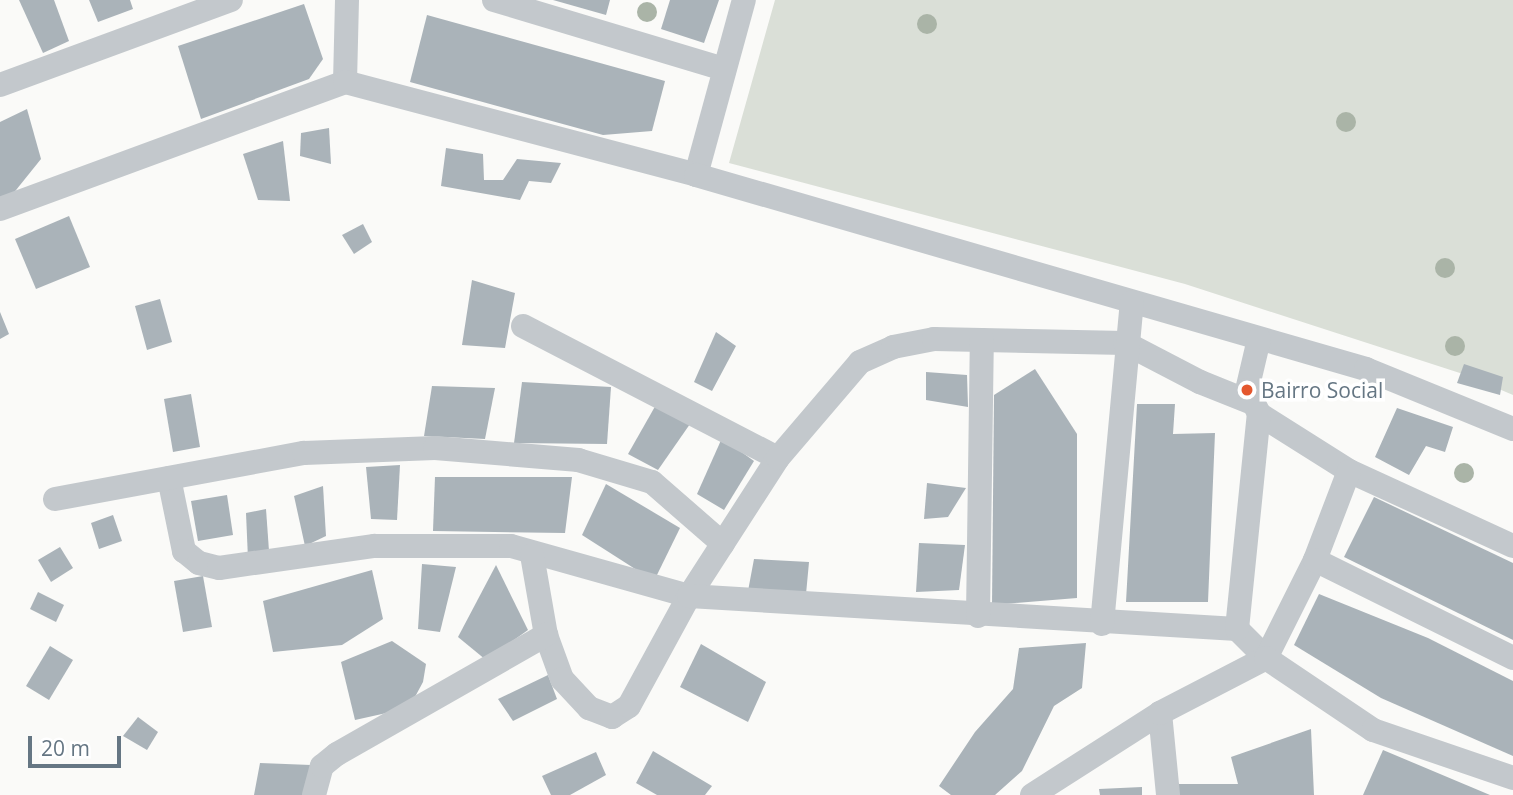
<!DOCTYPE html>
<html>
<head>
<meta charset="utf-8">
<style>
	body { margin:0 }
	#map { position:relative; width:1513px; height:795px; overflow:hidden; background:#fafaf8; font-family:"Open Sans",sans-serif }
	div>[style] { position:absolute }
	.green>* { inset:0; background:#dadfd7 }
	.building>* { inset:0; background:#aab3b9 }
	.street>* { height:24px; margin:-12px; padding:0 12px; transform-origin:12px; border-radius:12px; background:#c3c8cc }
	.trees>* { width:20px; height:20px; margin:-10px; border-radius:50%; background:#aab4a7 }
	.dots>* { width:19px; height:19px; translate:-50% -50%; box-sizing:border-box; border:4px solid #fff; border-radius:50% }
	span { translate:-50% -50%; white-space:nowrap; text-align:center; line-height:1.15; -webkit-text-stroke:7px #fff; paint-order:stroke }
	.poi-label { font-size:21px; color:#657683 }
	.left { translate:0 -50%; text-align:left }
	.scale { position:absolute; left:28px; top:736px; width:93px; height:32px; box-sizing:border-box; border:4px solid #657683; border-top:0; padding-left:9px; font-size:21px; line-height:24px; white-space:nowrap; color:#657683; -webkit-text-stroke:5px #fff; paint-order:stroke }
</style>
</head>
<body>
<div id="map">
	<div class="green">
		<i style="clip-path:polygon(775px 0,1513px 0,1513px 395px,1466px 375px,1185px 284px,729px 163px)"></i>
	</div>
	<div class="building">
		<i style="clip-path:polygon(19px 0,54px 0,69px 41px,43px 53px)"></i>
		<i style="clip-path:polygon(89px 0,130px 0,133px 9px,98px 22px)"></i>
		<i style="clip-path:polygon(553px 0,610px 0,606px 15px)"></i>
		<i style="clip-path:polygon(670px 0,719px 0,704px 43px,661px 29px)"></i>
		<i style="clip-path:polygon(304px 4px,323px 59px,309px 79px,201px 119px,178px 46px)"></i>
		<i style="clip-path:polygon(427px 15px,665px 81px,652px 131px,603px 135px,410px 82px)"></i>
		<i style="clip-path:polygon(27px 109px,41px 159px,8px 200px,0 199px,0 122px)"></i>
		<i style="clip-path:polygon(329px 128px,331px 164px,300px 156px,301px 133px)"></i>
		<i style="clip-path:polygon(283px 141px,290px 201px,258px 200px,243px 154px)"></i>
		<i style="clip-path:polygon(446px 148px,483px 154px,484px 180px,503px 180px,517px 159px,561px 163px,551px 183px,529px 181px,520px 200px,441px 186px)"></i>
		<i style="clip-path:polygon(69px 216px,90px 267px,36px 289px,15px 239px)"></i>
		<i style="clip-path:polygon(363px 224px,372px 242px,354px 254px,342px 235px)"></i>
		<i style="clip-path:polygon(472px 280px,515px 293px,505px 348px,462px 345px)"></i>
		<i style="clip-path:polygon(160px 299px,172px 342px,147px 350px,135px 306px)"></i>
		<i style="clip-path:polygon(0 312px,9px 334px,0 339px)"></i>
		<i style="clip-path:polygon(716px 332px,736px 346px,712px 391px,694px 382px)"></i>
		<i style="clip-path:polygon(1464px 364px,1503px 377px,1500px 395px,1457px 383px)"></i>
		<i style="clip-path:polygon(1035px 369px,1077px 434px,1077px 598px,992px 605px,994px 395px)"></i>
		<i style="clip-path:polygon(926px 372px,967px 375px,968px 407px,926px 400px)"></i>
		<i style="clip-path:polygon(522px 382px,611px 387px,607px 444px,514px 443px)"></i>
		<i style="clip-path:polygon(432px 386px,495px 388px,485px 439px,424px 436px)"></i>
		<i style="clip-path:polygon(191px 394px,200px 447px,173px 452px,164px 399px)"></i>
		<i style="clip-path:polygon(657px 403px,690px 424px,658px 470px,628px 454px)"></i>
		<i style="clip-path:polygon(1137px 404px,1175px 404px,1173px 434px,1215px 433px,1208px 602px,1126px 602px)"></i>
		<i style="clip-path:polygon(1397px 408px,1453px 427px,1445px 452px,1426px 446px,1409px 475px,1375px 457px)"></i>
		<i style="clip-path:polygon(722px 438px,754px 461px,724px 510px,697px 494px)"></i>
		<i style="clip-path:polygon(400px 465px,397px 520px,371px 519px,366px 467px)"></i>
		<i style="clip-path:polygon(435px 477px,572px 477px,565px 533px,433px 531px)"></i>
		<i style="clip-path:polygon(927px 483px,966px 488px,948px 517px,924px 519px)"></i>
		<i style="clip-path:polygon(606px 484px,680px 528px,654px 581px,582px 535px)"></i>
		<i style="clip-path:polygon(323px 486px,326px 536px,305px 546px,294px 496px)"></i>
		<i style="clip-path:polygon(227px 495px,233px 535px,198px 541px,191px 501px)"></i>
		<i style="clip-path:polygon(1374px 497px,1513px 563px,1513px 640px,1344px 557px)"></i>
		<i style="clip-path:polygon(266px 509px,269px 551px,248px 559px,246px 513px)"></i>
		<i style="clip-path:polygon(113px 515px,122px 541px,99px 549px,91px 523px)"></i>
		<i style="clip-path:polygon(919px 543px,965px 545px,959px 590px,916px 592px)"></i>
		<i style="clip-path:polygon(60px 547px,73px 568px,51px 582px,38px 560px)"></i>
		<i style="clip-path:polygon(754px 559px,809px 562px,806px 594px,748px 591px)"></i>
		<i style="clip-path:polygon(422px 564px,456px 567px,440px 632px,418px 629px)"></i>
		<i style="clip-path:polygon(496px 565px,528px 630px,486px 660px,458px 637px)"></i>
		<i style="clip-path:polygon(372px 570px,383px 619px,342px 645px,273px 652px,263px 601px)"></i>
		<i style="clip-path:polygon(203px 576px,212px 627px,183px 632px,174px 581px)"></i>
		<i style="clip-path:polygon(38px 592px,64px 605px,56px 622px,30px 609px)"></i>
		<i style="clip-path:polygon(1319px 594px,1428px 638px,1513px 681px,1513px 756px,1381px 698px,1294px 645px)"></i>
		<i style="clip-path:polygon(392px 641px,426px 664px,423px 682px,409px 708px,355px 720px,341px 662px)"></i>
		<i style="clip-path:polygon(1086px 643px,1082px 688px,1054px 706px,1022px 771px,995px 795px,951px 795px,939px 786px,975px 732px,1013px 689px,1019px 648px)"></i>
		<i style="clip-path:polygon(701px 644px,766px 682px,748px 722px,680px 687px)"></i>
		<i style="clip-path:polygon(50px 646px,73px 660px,49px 700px,26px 686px)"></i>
		<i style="clip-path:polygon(548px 675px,557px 699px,513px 721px,498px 699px)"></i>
		<i style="clip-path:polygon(138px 717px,158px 732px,147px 750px,123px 736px)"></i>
		<i style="clip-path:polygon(1311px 729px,1314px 795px,1179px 795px,1179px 784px,1238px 784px,1231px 757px)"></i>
		<i style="clip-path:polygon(1383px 750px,1490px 795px,1363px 795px)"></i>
		<i style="clip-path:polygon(653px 751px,712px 786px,705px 795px,657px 795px,636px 783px)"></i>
		<i style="clip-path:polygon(596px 752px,606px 775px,570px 795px,551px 795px,542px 776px)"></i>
		<i style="clip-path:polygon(260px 763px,311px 765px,308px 795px,254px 795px)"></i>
		<i style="clip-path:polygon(1142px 787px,1142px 795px,1100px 795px,1099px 789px)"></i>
	</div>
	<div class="street">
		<i style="left:494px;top:0;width:240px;rotate:16.7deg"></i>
		<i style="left:345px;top:82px;width:82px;rotate:-88.6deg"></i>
		<i style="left:0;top:85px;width:246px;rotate:-20.2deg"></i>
		<i style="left:696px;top:175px;width:181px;rotate:-74.7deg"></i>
		<i style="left:0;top:209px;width:368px;rotate:-20.2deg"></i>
		<i style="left:345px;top:82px;width:363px;rotate:14.8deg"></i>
		<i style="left:696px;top:175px;width:698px;rotate:16.15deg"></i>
		<i style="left:1366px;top:369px;width:159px;rotate:22.2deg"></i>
		<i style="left:523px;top:326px;width:287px;rotate:27.4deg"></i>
		<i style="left:1259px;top:339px;width:52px;rotate:103.2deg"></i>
		<i style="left:1247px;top:390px;width:27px;rotate:63deg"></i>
		<i style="left:1259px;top:414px;width:107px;rotate:32.3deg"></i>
		<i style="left:1349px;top:471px;width:180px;rotate:24.6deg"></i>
		<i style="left:169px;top:478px;width:75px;rotate:78.4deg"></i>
		<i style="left:184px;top:551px;width:19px;rotate:39deg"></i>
		<i style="left:199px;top:563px;width:21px;rotate:14deg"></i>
		<i style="left:219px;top:568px;width:157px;rotate:-8.1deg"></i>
		<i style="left:374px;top:546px;width:137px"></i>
		<i style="left:511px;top:546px;width:185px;rotate:15.7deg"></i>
		<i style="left:689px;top:596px;width:164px;rotate:-57.2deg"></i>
		<i style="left:778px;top:458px;width:126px;rotate:-49.5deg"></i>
		<i style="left:860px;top:362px;width:36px;rotate:-24deg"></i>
		<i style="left:893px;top:347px;width:42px;rotate:-11deg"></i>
		<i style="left:934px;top:339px;width:191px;rotate:1.2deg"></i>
		<i style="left:1125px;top:343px;width:85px;rotate:27.5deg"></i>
		<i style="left:1200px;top:382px;width:54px;rotate:21.8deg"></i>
		<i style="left:55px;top:499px;width:253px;rotate:-10.5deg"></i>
		<i style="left:304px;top:453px;width:131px;rotate:-2.2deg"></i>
		<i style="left:435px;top:448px;width:144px;rotate:4.8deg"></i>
		<i style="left:578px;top:460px;width:77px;rotate:16.6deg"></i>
		<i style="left:652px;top:482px;width:94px;rotate:41.1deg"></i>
		<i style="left:532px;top:555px;width:81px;rotate:80.1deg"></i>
		<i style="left:546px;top:635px;width:47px;rotate:70deg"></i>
		<i style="left:562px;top:679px;width:40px;rotate:47deg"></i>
		<i style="left:589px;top:708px;width:25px;rotate:21deg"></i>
		<i style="left:612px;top:717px;width:20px;rotate:-33deg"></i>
		<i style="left:629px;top:706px;width:125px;rotate:-61.4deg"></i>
		<i style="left:689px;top:596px;width:549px;rotate:3.45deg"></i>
		<i style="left:1237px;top:629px;width:41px;rotate:45deg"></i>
		<i style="left:1266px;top:658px;width:110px;rotate:-63.4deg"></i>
		<i style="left:1315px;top:560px;width:95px;rotate:-69.1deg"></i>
		<i style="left:1315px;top:560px;width:221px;rotate:26.3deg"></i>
		<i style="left:978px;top:616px;width:276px;rotate:-89.2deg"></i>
		<i style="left:1102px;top:624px;width:323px;rotate:-84.7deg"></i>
		<i style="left:1237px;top:629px;width:216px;rotate:-84.2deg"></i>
		<i style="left:1160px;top:713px;width:82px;rotate:84.4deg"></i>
		<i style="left:314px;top:795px;width:30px;rotate:-75deg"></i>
		<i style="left:322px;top:766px;width:19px;rotate:-39deg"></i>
		<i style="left:337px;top:754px;width:241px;rotate:-29.7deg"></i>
		<i style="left:1032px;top:795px;width:152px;rotate:-32.6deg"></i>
		<i style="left:1160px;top:713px;width:119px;rotate:-27.4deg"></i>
		<i style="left:1266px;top:658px;width:129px;rotate:33.9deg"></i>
		<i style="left:1373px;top:730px;width:148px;rotate:18.9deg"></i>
	</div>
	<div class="trees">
		<i style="left:647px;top:12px"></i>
		<i style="left:927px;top:24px"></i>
		<i style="left:1346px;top:122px"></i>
		<i style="left:1445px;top:268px"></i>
		<i style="left:1455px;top:346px"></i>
		<i style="left:1464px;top:473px"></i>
	</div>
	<div class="dots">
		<i style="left:1247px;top:390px;background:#e4572e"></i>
	</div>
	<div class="poi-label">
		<span class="left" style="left:1261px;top:390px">Bairro Social</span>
	</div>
	<div class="scale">20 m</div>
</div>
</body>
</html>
